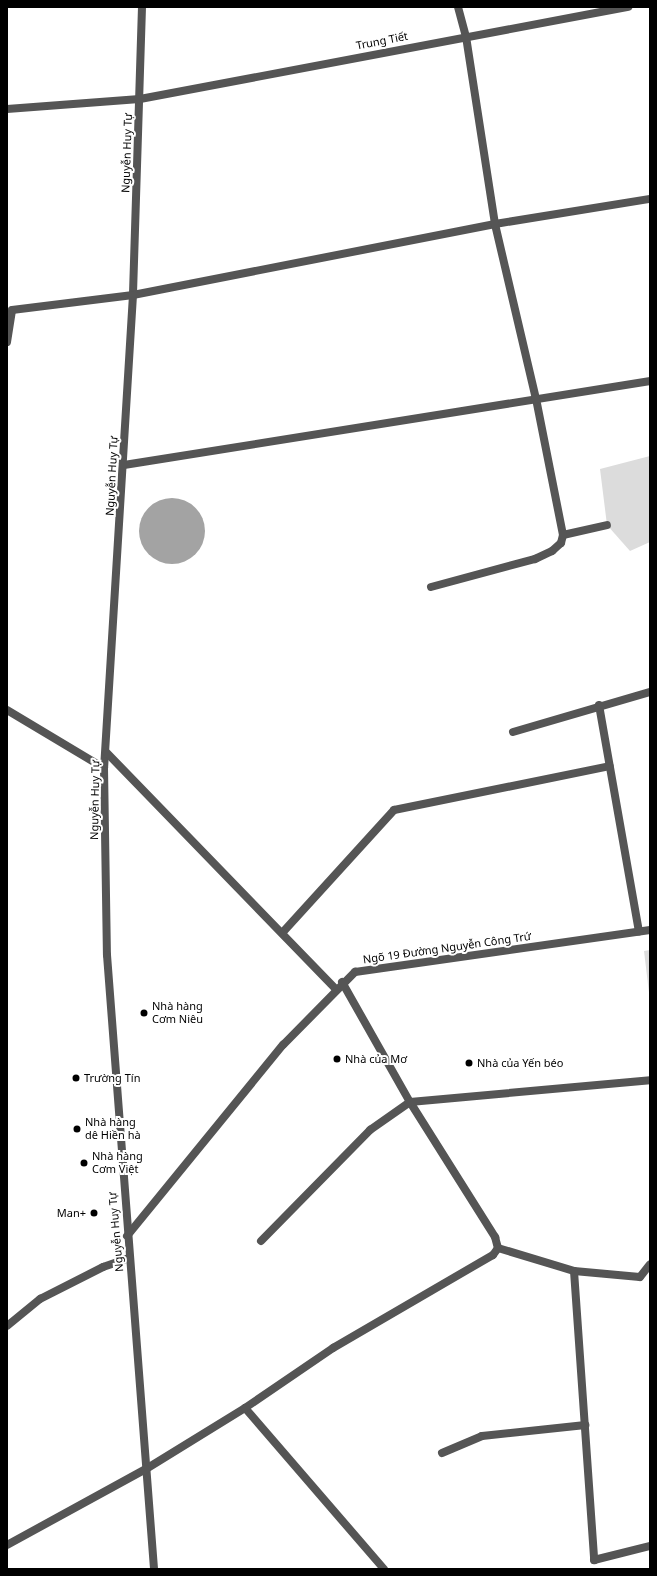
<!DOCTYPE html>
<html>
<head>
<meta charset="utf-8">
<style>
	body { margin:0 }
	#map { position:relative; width:657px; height:1576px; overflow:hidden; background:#fff; font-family:"Noto Sans",sans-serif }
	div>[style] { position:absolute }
	.green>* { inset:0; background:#dcdcdc }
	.water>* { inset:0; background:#a3a3a3 }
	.round { border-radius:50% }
	.service>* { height:8px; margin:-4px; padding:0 4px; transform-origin:4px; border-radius:4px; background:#555 }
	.minor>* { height:8px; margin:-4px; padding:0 4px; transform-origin:4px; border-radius:4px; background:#555 }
	.dots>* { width:11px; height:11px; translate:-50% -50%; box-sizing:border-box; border:2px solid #fff; border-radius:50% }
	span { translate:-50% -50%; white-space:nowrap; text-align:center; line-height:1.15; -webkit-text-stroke:4px #fff; paint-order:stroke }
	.street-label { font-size:11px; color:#000 }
	.poi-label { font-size:11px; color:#000 }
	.left { translate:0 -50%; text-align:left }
	.right { translate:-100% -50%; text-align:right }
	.frame { position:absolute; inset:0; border:8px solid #000; pointer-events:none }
</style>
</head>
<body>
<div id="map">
	<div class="green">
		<i style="clip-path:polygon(650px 456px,650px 542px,630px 551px,607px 525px,600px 469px)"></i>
		<i style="clip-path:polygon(650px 950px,650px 1001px,644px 951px)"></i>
	</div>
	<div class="water">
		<i class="round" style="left:139px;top:498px;width:66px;height:66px"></i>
	</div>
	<div class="service">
		<i style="left:7px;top:109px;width:133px;rotate:-4.3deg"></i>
		<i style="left:7px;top:342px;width:32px;rotate:-81deg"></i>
		<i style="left:12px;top:310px;width:122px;rotate:-7.1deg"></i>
		<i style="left:133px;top:295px;width:369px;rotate:-11.1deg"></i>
		<i style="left:495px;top:224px;width:157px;rotate:-9.2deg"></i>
		<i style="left:124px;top:465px;width:533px;rotate:-9.07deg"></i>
		<i style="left:563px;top:535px;width:45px;rotate:-12.8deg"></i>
		<i style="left:431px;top:587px;width:108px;rotate:-15.1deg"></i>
		<i style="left:535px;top:559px;width:19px;rotate:-25deg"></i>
		<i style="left:552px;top:551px;width:12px;rotate:-42deg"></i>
		<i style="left:561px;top:543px;width:8px;rotate:-76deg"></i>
		<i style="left:563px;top:535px;width:139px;rotate:-101.2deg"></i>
		<i style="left:536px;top:399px;width:180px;rotate:-103.2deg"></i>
		<i style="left:495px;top:224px;width:190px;rotate:-98.8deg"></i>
		<i style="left:599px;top:705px;width:230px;rotate:80deg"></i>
		<i style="left:7px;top:710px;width:113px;rotate:30.9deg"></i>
		<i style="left:513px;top:732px;width:143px;rotate:-16.3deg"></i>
		<i style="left:283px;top:932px;width:165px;rotate:-47.7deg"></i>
		<i style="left:394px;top:810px;width:220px;rotate:-11.5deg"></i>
		<i style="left:342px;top:982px;width:138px;rotate:60.5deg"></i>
		<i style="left:410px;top:1102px;width:160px;rotate:57.8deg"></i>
		<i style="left:495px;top:1237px;width:11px;rotate:75deg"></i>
		<i style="left:261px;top:1241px;width:156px;rotate:-45.5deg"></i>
		<i style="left:370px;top:1130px;width:49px;rotate:-35deg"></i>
		<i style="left:410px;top:1102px;width:241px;rotate:-5.2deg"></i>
		<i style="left:498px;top:1248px;width:79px;rotate:16.8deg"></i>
		<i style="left:574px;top:1271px;width:66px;rotate:5.2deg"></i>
		<i style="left:640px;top:1277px;width:16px;rotate:-52deg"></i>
		<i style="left:574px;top:1271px;width:290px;rotate:86deg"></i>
		<i style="left:594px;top:1560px;width:58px;rotate:-14deg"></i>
		<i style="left:245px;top:1408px;width:213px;rotate:49.2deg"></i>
		<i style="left:442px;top:1453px;width:43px;rotate:-23deg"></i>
		<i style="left:482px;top:1436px;width:104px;rotate:-6.1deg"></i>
		<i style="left:146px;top:1469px;width:116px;rotate:-31.6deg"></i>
		<i style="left:245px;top:1408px;width:107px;rotate:-34.3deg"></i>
		<i style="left:333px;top:1348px;width:185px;rotate:-30.2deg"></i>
		<i style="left:493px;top:1255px;width:9px;rotate:-54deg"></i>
	</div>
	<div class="minor">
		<i style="left:142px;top:7px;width:288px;rotate:91.8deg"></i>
		<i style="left:133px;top:295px;width:474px;rotate:93.5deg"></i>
		<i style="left:104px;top:768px;width:187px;rotate:89.1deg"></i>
		<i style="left:107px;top:955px;width:616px;rotate:85.62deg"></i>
		<i style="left:458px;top:7px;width:30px;rotate:75deg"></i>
		<i style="left:140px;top:99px;width:497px;rotate:-10.7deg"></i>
		<i style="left:107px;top:753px;width:329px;rotate:45.9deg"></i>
		<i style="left:127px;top:1236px;width:247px;rotate:-50.8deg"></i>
		<i style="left:283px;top:1045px;width:103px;rotate:-45.4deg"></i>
		<i style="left:355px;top:972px;width:298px;rotate:-8.1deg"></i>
		<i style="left:7px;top:1326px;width:43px;rotate:-39.3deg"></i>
		<i style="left:40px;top:1299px;width:71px;rotate:-26.9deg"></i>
		<i style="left:103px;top:1267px;width:28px;rotate:-19deg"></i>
		<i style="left:7px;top:1545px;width:158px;rotate:-28.7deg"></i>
	</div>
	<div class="dots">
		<i style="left:144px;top:1013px;background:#000"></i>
		<i style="left:337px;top:1059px;background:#000"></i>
		<i style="left:469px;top:1063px;background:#000"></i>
		<i style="left:76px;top:1078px;background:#000"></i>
		<i style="left:77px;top:1129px;background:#000"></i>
		<i style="left:84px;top:1163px;background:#000"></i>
		<i style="left:94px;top:1213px;background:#000"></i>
	</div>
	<div class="street-label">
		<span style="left:382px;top:41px;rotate:-11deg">Trung Tiết</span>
		<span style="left:127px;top:153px;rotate:-88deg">Nguyễn Huy Tự</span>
		<span style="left:112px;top:476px;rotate:-87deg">Nguyễn Huy Tự</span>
		<span style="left:95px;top:800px;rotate:-89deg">Nguyễn Huy Tự</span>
		<span style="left:447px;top:948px;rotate:-8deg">Ngõ 19 Đường Nguyễn Công Trứ</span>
		<span style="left:116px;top:1232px;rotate:-95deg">Nguyễn Huy Tự</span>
	</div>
	<div class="poi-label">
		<span class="left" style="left:152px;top:1013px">Nhà hàng<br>Cơm Niêu</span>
		<span class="left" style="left:345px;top:1059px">Nhà của Mơ</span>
		<span class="left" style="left:477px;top:1063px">Nhà của Yến béo</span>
		<span class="left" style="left:84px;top:1078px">Trường Tín</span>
		<span class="left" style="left:85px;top:1129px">Nhà hàng<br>dê Hiền hà</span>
		<span class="left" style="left:92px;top:1163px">Nhà hàng<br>Cơm Việt</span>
		<span class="right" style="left:86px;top:1213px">Man+</span>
	</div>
	<div class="frame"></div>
</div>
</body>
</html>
